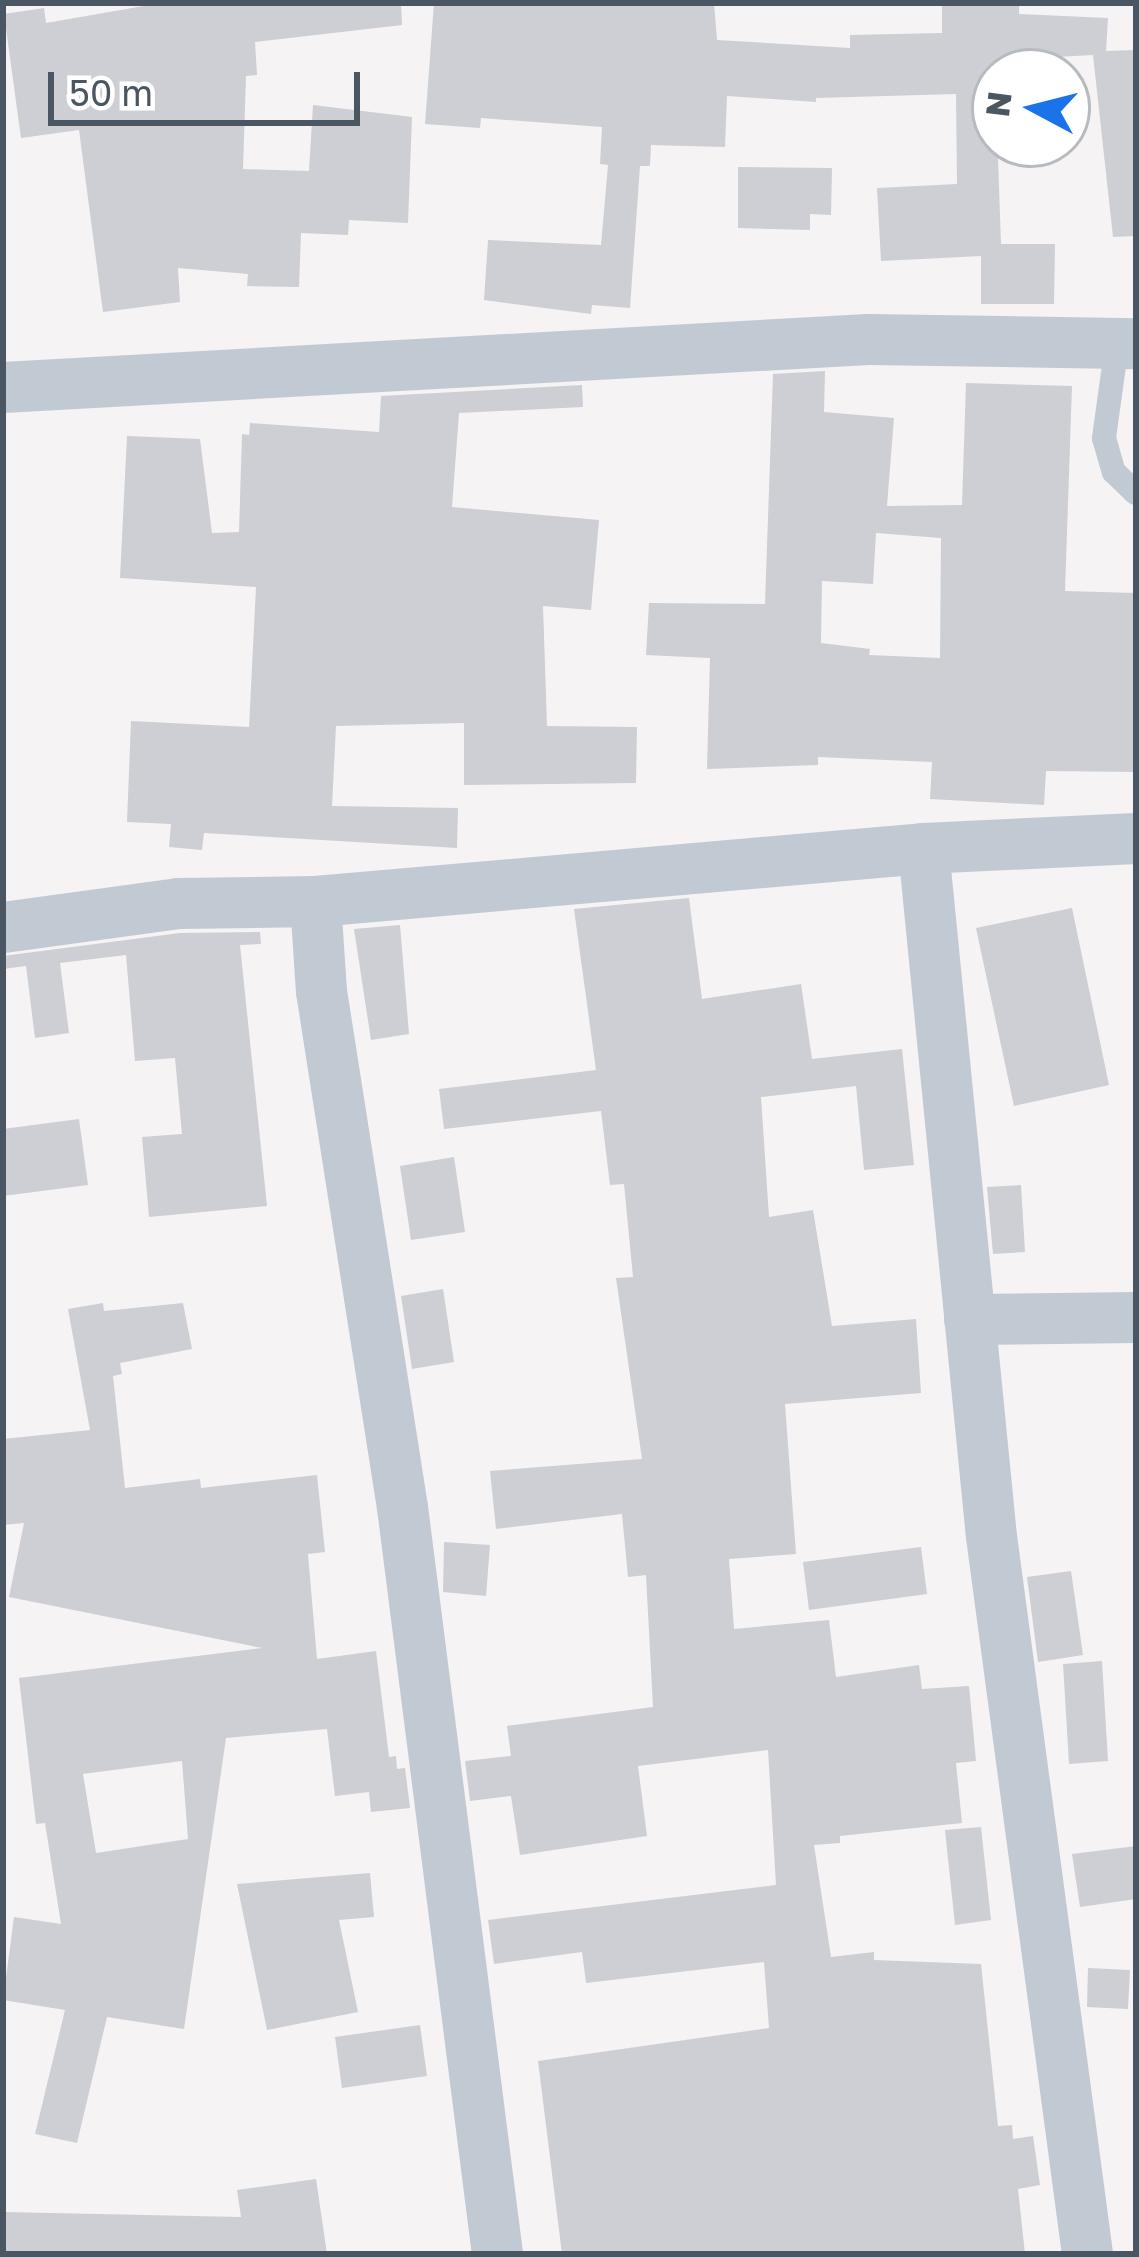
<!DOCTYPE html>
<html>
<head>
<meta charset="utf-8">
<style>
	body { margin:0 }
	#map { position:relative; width:1139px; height:2257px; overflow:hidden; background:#f5f3f3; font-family:"Golos Text",sans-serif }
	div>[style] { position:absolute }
	.building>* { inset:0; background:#cdcfd5 }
	.service>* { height:24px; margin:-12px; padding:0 12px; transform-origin:12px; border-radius:12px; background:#c1cad2 }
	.minor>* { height:51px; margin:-25.5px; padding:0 25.5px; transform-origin:25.5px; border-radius:25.5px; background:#c1cad2 }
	span { translate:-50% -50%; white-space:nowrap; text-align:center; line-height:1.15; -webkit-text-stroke:12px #fff; paint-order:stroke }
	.frame { position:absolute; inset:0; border:6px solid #4a5661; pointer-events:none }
	.north { position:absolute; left:971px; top:48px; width:120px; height:120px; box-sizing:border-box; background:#fff; border:3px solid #b7bbc0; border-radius:50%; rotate:277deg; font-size:33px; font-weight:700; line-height:48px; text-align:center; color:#4a5661 }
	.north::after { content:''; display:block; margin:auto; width:42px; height:54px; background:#1a73e8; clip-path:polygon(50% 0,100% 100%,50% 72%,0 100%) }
	.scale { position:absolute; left:48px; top:72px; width:312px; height:54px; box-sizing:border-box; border:6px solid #4a5661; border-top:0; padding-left:15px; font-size:36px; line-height:42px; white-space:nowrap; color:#4a5661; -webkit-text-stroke:9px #fff; paint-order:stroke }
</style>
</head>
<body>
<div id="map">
	<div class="building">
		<i style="clip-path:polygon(161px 3px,401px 3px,402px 25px,255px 42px,257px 75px,246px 76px,243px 169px,309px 171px,313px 105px,412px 117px,408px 223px,349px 220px,348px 235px,301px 233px,299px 287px,247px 286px,248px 274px,178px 268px,180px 302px,103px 312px,79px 130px,21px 138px,4px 14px,44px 8px,46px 23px)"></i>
		<i style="clip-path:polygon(434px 3px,714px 3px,717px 40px,850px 48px,850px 35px,942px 33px,942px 3px,1019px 3px,1019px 14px,1108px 18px,1106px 51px,1136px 50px,1136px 236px,1113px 237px,1093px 55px,1056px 57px,1056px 72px,995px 72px,1001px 244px,1055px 244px,1054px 304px,981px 304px,981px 256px,881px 261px,877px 188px,957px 184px,956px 94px,816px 98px,816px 102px,727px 96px,725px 147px,651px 145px,650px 166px,640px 166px,630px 308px,592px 305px,591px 314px,484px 300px,488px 240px,601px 245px,608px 165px,600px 164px,602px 127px,481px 118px,480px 128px,425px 124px)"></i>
		<i style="clip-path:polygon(738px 167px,832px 168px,831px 215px,810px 214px,810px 230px,738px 228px)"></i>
		<i style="clip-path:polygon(evenodd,825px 371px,824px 412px,894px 418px,887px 506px,962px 505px,966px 383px,1072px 386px,1065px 591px,1136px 593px,1136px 772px,1046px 771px,1044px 805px,930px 799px,932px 762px,818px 757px,818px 765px,707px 769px,710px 658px,646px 655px,649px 603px,765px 604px,773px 374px,825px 371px,876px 533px,941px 538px,940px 658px,869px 655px,870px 649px,821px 643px,822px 581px,873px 584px,876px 533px)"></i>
		<i style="clip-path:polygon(582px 385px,583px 407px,459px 413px,452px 507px,599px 520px,591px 610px,543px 606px,547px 726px,637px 727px,636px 783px,464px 785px,464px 723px,336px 726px,332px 806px,458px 808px,457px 848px,204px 833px,202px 850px,169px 847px,171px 824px,127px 822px,131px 721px,249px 727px,256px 587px,120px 578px,127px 436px,200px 439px,212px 533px,239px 532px,242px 434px,249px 435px,250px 423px,379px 432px,381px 396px)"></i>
		<i style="clip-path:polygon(689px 898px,702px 999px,801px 984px,812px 1059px,902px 1049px,914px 1165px,864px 1170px,856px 1086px,761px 1097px,769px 1217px,813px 1210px,832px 1326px,916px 1319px,921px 1393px,785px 1404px,796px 1554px,729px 1559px,734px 1629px,829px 1620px,836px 1677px,919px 1665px,922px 1689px,969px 1686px,976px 1761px,956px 1763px,962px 1823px,840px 1836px,840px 1843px,814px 1845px,831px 1957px,874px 1952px,874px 1960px,981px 1964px,998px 2126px,1012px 2125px,1013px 2139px,1033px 2136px,1040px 2185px,1018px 2189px,1025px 2254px,562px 2254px,538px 2061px,769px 2028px,764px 1962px,586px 1983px,582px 1952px,494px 1964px,488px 1920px,776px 1885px,768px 1750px,638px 1766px,647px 1836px,520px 1855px,511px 1796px,470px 1801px,465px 1761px,511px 1756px,507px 1726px,653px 1707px,646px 1575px,628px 1577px,622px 1514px,496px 1529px,490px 1471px,642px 1459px,616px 1278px,633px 1277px,624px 1184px,610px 1185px,601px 1111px,444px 1129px,439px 1089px,596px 1070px,574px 909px)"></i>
		<i style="clip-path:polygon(1072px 908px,1109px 1085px,1014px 1106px,976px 928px)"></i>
		<i style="clip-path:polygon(400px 925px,409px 1034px,371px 1040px,354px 929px)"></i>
		<i style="clip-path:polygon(260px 932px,261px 944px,240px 945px,267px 1206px,149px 1217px,142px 1137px,182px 1134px,175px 1058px,135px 1061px,126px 955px,60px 963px,69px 1033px,35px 1038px,26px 966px,3px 969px,3px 956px,180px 933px)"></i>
		<i style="clip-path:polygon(79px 1119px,88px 1185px,3px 1196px,3px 1129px)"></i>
		<i style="clip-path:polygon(454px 1157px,465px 1232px,411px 1240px,400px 1166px)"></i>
		<i style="clip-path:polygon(1021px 1185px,1025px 1252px,993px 1254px,987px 1187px)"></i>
		<i style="clip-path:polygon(443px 1289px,454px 1362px,412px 1369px,401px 1296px)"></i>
		<i style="clip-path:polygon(evenodd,103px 1303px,104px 1311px,183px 1303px,192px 1349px,120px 1363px,122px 1374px,113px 1376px,125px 1488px,200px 1479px,201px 1488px,317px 1475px,325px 1552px,308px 1554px,317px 1659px,376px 1651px,389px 1757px,396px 1756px,397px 1769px,405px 1768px,410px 1808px,371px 1812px,369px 1792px,335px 1796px,327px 1729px,226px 1738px,184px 2029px,107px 2017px,77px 2143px,35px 2134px,65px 2010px,3px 2000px,14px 1917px,61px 1924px,45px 1823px,36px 1824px,19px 1678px,262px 1648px,9px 1597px,24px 1523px,3px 1525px,3px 1439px,90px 1430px,68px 1309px,103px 1303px,182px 1761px,188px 1839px,96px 1853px,83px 1774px,182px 1761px)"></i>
		<i style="clip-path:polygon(444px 1542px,490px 1545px,486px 1596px,443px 1592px)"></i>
		<i style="clip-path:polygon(921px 1547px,927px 1594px,809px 1610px,803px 1562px)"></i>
		<i style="clip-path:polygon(1071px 1571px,1083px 1655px,1038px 1662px,1027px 1577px)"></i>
		<i style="clip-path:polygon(1102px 1661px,1108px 1761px,1069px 1764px,1063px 1664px)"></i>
		<i style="clip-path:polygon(981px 1827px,991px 1920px,955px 1925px,945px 1830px)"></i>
		<i style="clip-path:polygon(1136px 1846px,1136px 1899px,1080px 1907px,1072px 1854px)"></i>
		<i style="clip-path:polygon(370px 1873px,374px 1917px,339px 1920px,358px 2012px,267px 2030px,237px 1884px)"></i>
		<i style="clip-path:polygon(1088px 1968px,1130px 1970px,1128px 2009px,1087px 2007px)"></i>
		<i style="clip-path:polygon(420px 2025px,427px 2076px,342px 2088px,335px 2037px)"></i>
		<i style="clip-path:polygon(316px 2179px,327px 2254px,3px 2254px,3px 2212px,241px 2217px,237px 2190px)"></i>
	</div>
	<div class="service">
		<i style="left:1117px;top:344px;width:95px;rotate:97.9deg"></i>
		<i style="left:1104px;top:438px;width:35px;rotate:74deg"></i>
		<i style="left:1114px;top:472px;width:30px;rotate:44deg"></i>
	</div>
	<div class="minor">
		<i style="left:3px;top:387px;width:866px;rotate:-3.18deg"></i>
		<i style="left:868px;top:339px;width:268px;rotate:0.9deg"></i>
		<i style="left:923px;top:848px;width:691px;rotate:84.36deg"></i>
		<i style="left:991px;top:1536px;width:724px;rotate:82.38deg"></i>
		<i style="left:315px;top:901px;width:90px;rotate:86.2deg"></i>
		<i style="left:321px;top:991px;width:522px;rotate:81.08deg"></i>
		<i style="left:402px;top:1507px;width:753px;rotate:82.75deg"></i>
		<i style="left:3px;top:927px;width:177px;rotate:-7.8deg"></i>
		<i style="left:178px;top:903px;width:137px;rotate:-0.8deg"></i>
		<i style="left:315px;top:901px;width:610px;rotate:-4.98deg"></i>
		<i style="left:923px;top:848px;width:213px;rotate:-2.7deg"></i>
		<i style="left:969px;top:1319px;width:167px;rotate:-0.7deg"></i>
	</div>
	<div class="frame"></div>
	<div class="north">N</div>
	<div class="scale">50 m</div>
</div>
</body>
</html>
